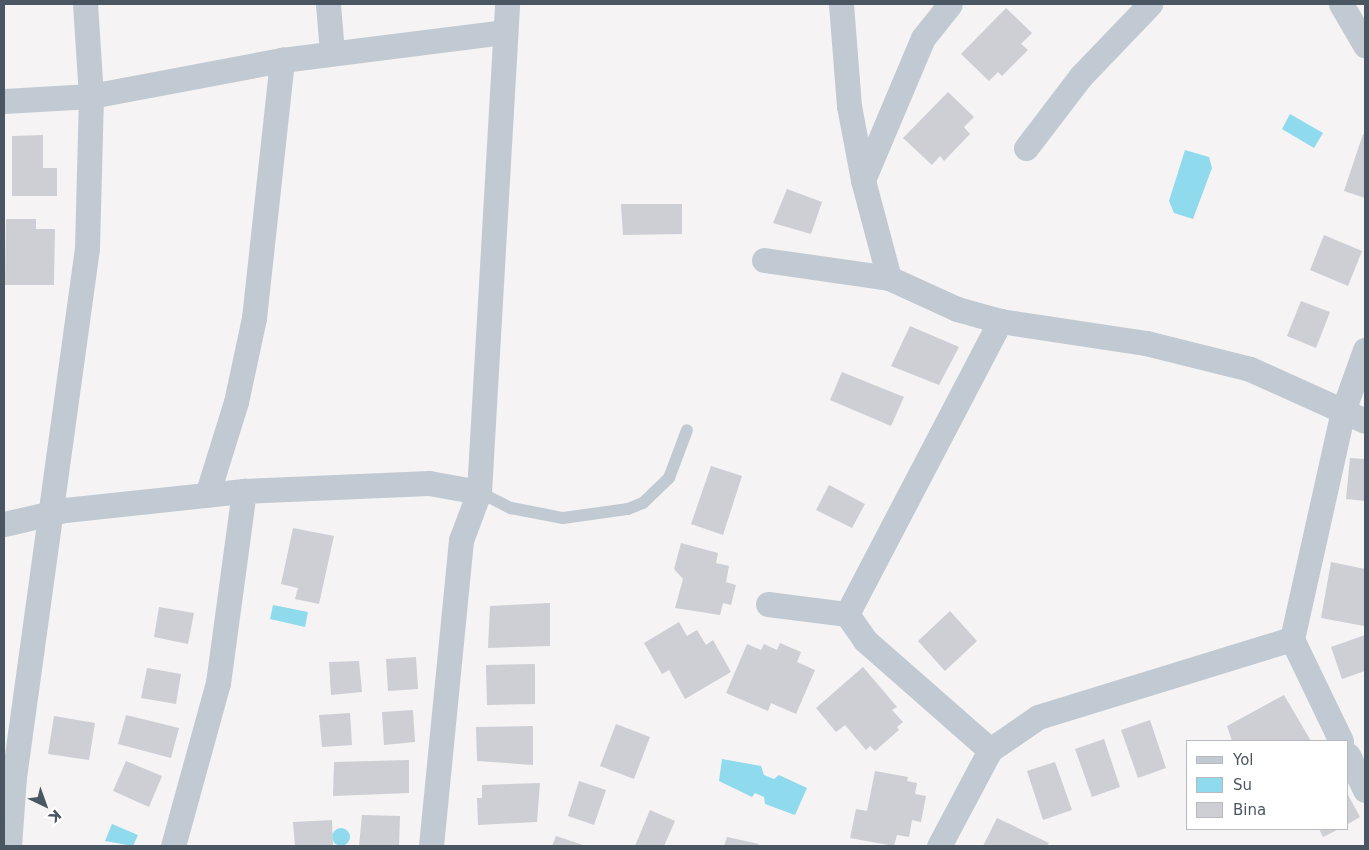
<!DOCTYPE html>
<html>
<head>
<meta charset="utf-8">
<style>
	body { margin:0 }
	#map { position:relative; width:1369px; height:850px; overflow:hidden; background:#f5f3f3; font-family:"DejaVu Sans",sans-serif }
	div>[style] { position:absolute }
	.water>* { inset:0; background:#90daee }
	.round { border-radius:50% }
	.building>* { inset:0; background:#cdcfd5 }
	.service>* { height:12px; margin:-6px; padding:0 6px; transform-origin:6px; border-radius:6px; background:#c1cad2 }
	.minor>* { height:25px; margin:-12.5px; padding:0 12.5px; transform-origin:12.5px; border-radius:12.5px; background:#c1cad2 }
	span { translate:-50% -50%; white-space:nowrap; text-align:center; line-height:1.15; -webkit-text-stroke:4px #fff; paint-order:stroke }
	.frame { position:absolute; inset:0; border:5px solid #4a5661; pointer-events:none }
	.legend { position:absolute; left:1186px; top:740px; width:162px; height:90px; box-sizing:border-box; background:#fff; border:1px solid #b7bbc0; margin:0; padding:6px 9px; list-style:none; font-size:15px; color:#4a5661 }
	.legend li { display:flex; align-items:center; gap:10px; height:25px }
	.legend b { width:25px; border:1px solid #b7bbc0 }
	.north { position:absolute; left:20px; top:780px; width:50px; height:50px; -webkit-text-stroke:4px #fff; paint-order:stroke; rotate:138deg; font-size:14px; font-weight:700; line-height:20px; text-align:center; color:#4a5661 }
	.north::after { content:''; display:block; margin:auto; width:18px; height:22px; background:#4a5661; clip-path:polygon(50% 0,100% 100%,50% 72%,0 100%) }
</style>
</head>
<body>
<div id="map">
	<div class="water">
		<i style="clip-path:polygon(1290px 114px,1323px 133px,1314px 148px,1282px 129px)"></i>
		<i style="clip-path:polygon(1185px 150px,1209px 157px,1212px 168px,1193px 219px,1174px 213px,1169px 201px)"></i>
		<i style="clip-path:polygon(273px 605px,308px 612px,305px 627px,270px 619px)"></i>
		<i style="clip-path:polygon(722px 759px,761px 766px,764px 775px,774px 779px,779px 775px,807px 788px,795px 815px,765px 804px,764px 797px,755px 793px,752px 797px,719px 781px)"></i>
		<i style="clip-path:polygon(112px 824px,138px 835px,133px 846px,105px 841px)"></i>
		<i class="round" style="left:332px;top:828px;width:18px;height:18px"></i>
	</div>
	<div class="building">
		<i style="clip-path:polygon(1006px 8px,1032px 33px,1021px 44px,1028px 50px,1002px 76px,998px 72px,989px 81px,961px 54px)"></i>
		<i style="clip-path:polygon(948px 92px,974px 117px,964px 127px,970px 134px,944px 161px,940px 156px,932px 165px,903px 138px)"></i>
		<i style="clip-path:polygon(1363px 134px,1365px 135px,1365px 198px,1344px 191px)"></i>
		<i style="clip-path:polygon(43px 135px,43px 168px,57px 168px,57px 196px,12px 196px,12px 136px)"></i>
		<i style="clip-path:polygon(787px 189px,822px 202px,811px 234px,773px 223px)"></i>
		<i style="clip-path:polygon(621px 204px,682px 204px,682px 234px,623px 235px)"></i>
		<i style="clip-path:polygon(6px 219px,36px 219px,36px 229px,55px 229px,54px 285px,5px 285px)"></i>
		<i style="clip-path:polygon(1324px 235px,1362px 251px,1348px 286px,1310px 270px)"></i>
		<i style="clip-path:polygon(1301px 301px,1330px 312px,1316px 348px,1287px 336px)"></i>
		<i style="clip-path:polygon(910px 326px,959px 347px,939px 385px,891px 366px)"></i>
		<i style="clip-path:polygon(842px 372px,904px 397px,891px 426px,830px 400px)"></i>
		<i style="clip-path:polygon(1350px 458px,1365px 459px,1365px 501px,1346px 499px)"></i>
		<i style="clip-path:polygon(711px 466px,742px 476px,723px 535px,691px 524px)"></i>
		<i style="clip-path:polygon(829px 485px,865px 504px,852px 528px,816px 510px)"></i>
		<i style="clip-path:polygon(293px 528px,334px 536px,319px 604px,295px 599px,298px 588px,281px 584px)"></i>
		<i style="clip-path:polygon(681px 543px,718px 553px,716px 563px,729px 566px,726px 582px,736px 585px,731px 605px,723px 603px,720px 615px,675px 608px,683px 579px,674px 569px)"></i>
		<i style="clip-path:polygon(1331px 562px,1365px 569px,1364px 626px,1321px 618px)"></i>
		<i style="clip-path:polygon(550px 603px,550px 646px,488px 648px,490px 606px)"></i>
		<i style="clip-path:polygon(159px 607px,194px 613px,188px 644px,154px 637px)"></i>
		<i style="clip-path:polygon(950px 611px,977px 641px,945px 671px,918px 641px)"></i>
		<i style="clip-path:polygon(679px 622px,687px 636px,697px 630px,706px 645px,713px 640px,731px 672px,685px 699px,669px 670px,662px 674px,644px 643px)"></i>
		<i style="clip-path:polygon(1365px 635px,1365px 671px,1342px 679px,1331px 647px)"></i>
		<i style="clip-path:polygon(780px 643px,801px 652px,797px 662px,815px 670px,796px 714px,771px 703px,768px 711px,726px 693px,747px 644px,761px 650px,764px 644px,777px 650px)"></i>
		<i style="clip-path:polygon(416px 657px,418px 689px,388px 691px,386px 659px)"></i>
		<i style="clip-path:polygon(359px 661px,362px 692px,331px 695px,329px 662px)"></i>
		<i style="clip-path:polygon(535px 664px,535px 704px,487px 705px,486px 665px)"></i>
		<i style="clip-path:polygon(863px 667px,897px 707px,892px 710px,903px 722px,897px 727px,899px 730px,875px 751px,870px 746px,866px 750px,845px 725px,836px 732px,816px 708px)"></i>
		<i style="clip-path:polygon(147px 668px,181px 674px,176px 704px,141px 698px)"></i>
		<i style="clip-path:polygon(1284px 695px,1311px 741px,1232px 741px,1227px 726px)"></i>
		<i style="clip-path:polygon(413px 710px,415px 742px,384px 745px,382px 712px)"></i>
		<i style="clip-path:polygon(350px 713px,352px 745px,322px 747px,319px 715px)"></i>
		<i style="clip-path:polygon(126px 715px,179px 728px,171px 758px,118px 744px)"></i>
		<i style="clip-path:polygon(54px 716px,95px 723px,89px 760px,48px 754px)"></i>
		<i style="clip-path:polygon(1150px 720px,1166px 768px,1138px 778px,1121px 730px)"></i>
		<i style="clip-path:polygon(616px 724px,650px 737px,634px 779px,600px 766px)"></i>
		<i style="clip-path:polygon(533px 726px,533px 765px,477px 761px,476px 727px)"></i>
		<i style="clip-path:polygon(1104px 739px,1120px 787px,1092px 797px,1075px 749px)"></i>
		<i style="clip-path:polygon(409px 760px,409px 793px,333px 796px,334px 762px)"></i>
		<i style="clip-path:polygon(126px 761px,162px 776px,149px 807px,113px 791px)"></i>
		<i style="clip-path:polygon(1055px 762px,1072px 810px,1043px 820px,1027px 771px)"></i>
		<i style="clip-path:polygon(875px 771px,908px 777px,907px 781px,917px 783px,915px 794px,926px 796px,921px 822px,912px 820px,909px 837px,897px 835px,894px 846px,850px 838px,856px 809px,867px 811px)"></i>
		<i style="clip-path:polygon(579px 781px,606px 790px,594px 825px,568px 816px)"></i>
		<i style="clip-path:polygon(540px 783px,537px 822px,478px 825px,477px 798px,482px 798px,482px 785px)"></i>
		<i style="clip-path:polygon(1348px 795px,1360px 817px,1348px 824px)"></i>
		<i style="clip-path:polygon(650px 810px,675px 821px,664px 846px,635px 846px)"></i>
		<i style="clip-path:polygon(362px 815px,400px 816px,399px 846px,359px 846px)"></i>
		<i style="clip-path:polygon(997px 818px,1049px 843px,1047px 846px,983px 846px)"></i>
		<i style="clip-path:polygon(332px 820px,333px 846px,295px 846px,293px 822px)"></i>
		<i style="clip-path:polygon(1319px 829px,1339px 829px,1323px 837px)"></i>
		<i style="clip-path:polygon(556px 836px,586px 846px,552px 846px)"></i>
		<i style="clip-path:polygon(727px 837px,759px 844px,758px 846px,724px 846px)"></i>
	</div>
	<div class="service">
		<i style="left:479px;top:492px;width:36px;rotate:27deg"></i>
		<i style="left:511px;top:508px;width:53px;rotate:10.9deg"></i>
		<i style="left:563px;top:518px;width:66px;rotate:-7.9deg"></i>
		<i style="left:628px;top:509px;width:16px;rotate:-22deg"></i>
		<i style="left:643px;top:503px;width:36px;rotate:-44deg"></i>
		<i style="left:669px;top:478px;width:51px;rotate:-69.4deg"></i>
	</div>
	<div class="minor">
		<i style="left:328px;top:4px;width:49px;rotate:85.3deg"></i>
		<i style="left:1341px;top:4px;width:48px;rotate:59.7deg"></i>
		<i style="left:4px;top:101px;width:87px;rotate:-3.3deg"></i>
		<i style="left:91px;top:96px;width:194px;rotate:-10.7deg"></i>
		<i style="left:282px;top:60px;width:225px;rotate:-7.2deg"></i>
		<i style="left:1026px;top:148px;width:91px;rotate:-52.6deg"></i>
		<i style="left:1081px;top:76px;width:100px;rotate:-46.2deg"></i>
		<i style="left:863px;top:180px;width:154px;rotate:-67.1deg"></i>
		<i style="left:923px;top:38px;width:43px;rotate:-51.5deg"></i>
		<i style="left:764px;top:260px;width:126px;rotate:8.2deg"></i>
		<i style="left:889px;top:278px;width:101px;rotate:-104.9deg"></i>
		<i style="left:863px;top:180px;width:75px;rotate:-100.7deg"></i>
		<i style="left:849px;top:106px;width:102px;rotate:-94.5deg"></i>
		<i style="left:889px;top:278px;width:75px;rotate:24.5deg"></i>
		<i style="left:957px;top:309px;width:45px;rotate:15.6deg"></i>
		<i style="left:1000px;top:321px;width:148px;rotate:8.6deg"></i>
		<i style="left:1146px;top:343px;width:107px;rotate:14deg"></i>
		<i style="left:1250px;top:369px;width:126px;rotate:24.3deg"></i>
		<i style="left:207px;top:495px;width:97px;rotate:-72.7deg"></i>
		<i style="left:236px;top:402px;width:86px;rotate:-77.9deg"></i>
		<i style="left:254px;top:318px;width:260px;rotate:-83.8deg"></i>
		<i style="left:4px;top:524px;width:63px;rotate:-12.9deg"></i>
		<i style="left:65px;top:510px;width:180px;rotate:-6.1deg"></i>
		<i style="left:244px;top:491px;width:185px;rotate:-2.5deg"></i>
		<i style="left:429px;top:483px;width:51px;rotate:10.2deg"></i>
		<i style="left:768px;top:604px;width:80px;rotate:7.2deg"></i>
		<i style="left:1341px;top:741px;width:113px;rotate:-115.7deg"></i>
		<i style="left:1292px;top:639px;width:234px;rotate:-77.4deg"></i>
		<i style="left:1343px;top:411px;width:65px;rotate:-70.2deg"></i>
		<i style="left:990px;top:750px;width:167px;rotate:-138.7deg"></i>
		<i style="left:865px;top:640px;width:32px;rotate:-125deg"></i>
		<i style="left:847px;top:614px;width:331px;rotate:-62.4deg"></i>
		<i style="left:1348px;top:755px;width:39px;rotate:64deg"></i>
		<i style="left:9px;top:846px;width:69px;rotate:-85.9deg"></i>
		<i style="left:14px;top:777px;width:534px;rotate:-82.14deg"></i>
		<i style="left:87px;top:248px;width:152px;rotate:-88.5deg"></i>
		<i style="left:91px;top:96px;width:92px;rotate:-93.7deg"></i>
		<i style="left:173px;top:846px;width:169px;rotate:-74.6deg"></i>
		<i style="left:218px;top:683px;width:194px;rotate:-82.3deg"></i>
		<i style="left:431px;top:846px;width:307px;rotate:-84.4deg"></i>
		<i style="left:461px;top:540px;width:51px;rotate:-69.4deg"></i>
		<i style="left:479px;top:492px;width:489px;rotate:-86.7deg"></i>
		<i style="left:939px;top:846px;width:109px;rotate:-62deg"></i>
		<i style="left:990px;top:750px;width:58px;rotate:-34.5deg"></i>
		<i style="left:1038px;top:717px;width:266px;rotate:-17.1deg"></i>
	</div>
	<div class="frame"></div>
	<ul class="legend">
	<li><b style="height:6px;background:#c1cad2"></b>Yol</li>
	<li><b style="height:14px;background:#90daee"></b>Su</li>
	<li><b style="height:14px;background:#cdcfd5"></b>Bina</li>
	</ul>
	<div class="north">K</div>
</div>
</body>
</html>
